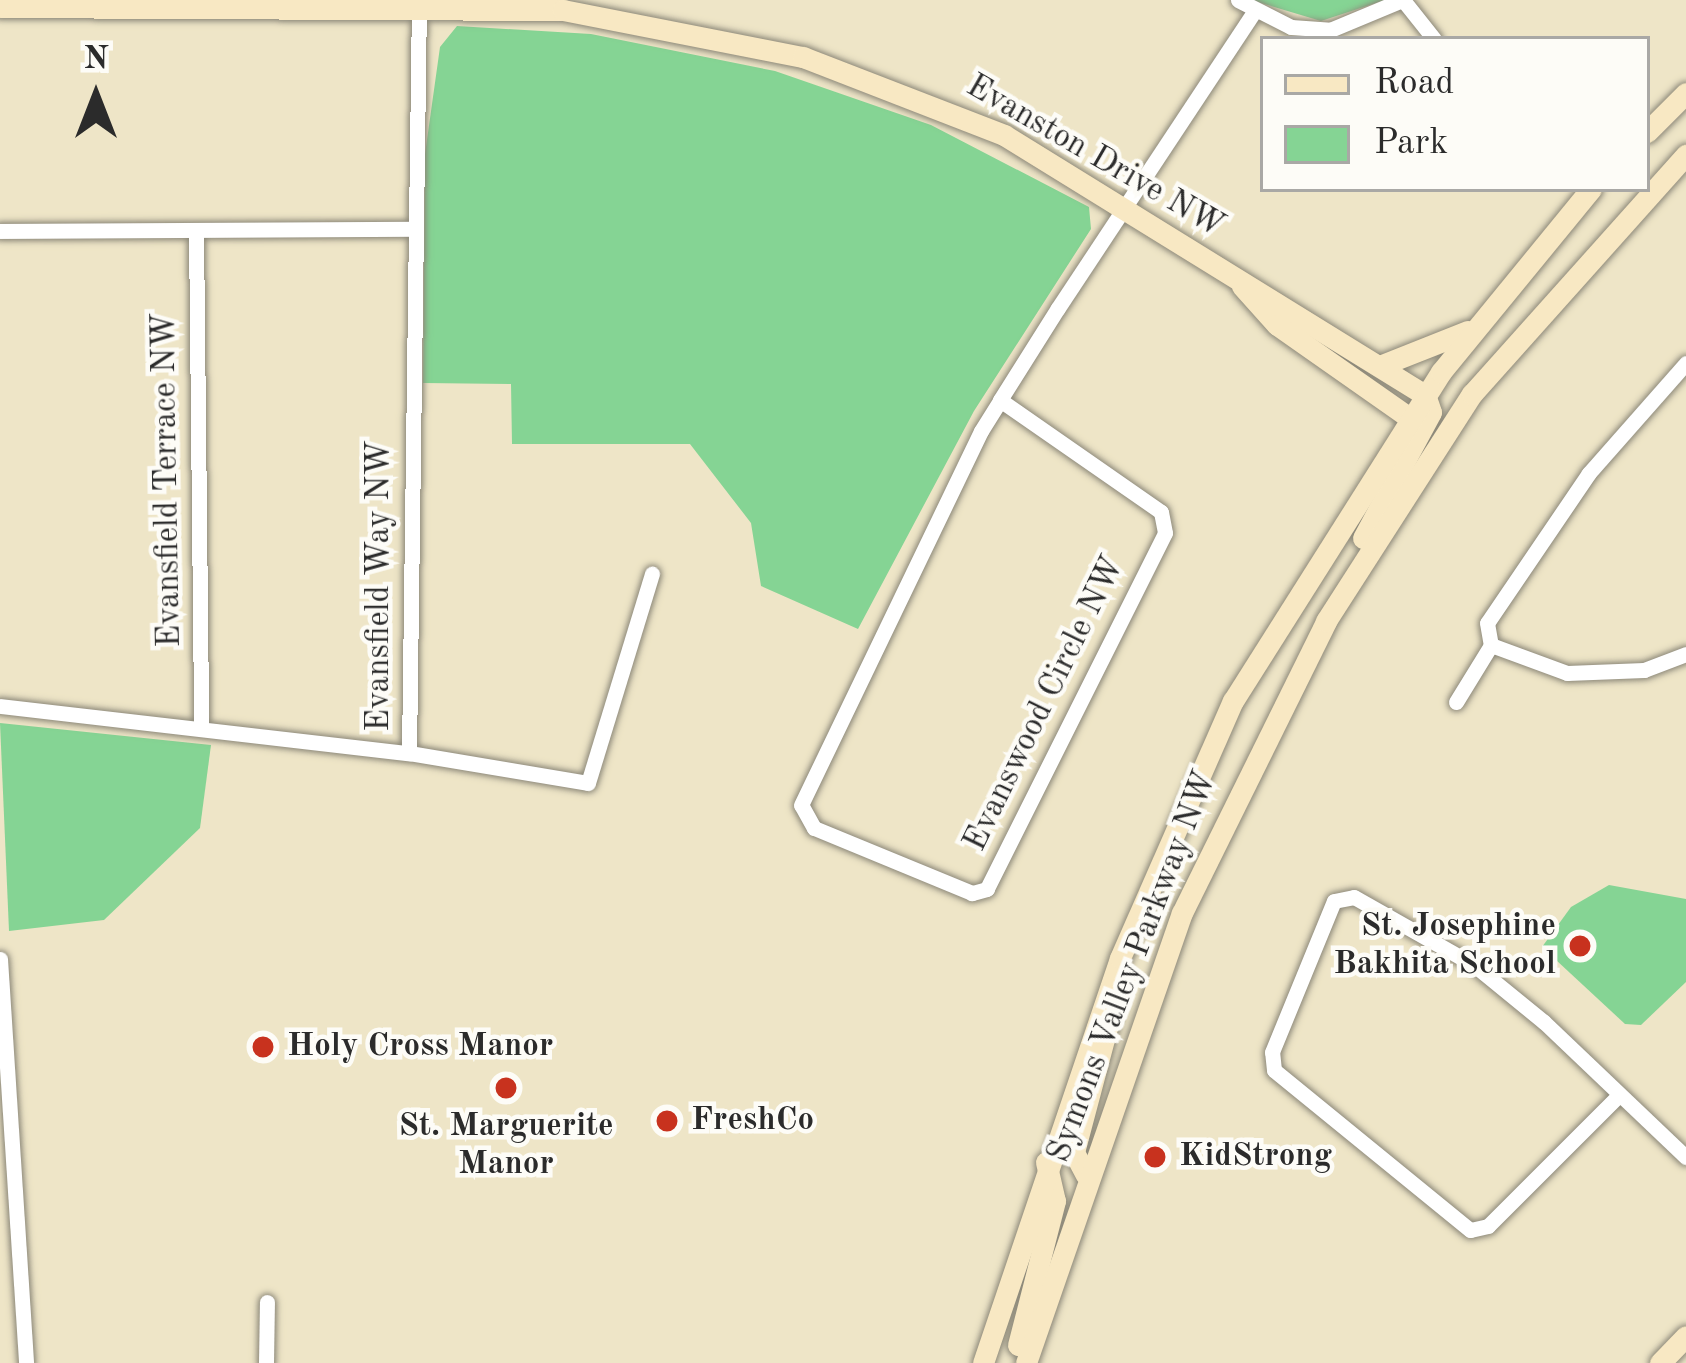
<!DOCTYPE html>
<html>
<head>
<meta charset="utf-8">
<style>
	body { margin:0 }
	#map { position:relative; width:1686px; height:1363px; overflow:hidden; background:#eee5c7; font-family:"Old Standard TT",serif }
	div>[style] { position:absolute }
	.green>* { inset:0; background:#85d494 }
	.roads { filter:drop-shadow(0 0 3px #8c8879) drop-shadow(0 0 3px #8c8879) }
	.street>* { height:15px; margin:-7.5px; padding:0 7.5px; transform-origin:7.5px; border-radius:7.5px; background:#fff }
	.secondary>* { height:21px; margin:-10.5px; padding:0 10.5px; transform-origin:10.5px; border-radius:10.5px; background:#f8e8c3 }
	.dots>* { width:33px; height:33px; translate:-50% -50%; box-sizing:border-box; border:6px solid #fdfcf7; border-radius:50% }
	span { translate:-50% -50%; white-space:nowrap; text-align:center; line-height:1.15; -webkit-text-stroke:9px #fdfcf7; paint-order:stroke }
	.street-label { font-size:33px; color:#2b2b2b }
	.poi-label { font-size:33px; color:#2b2b2b; font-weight:700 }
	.right { translate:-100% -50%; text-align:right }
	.left { translate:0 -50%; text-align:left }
	.legend { position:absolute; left:1260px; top:36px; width:390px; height:156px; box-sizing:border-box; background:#fdfcf7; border:3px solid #a9a8a5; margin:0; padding:15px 21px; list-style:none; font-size:36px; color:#2b2b2b }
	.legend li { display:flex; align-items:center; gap:24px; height:60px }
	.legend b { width:60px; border:3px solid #a9a8a5 }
	.north { position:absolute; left:36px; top:36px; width:120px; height:120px; -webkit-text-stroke:9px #fdfcf7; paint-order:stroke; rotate:0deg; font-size:33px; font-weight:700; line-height:48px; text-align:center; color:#2b2b2b }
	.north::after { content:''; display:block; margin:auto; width:42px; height:54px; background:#2b2b2b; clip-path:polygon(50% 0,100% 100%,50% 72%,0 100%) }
</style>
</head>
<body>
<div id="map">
	<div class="green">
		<i style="clip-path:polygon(1251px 0,1385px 0,1321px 21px)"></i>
		<i style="clip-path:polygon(457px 26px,591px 34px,775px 71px,931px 125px,1089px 207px,1091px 229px,974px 411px,858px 629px,761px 586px,751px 523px,690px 444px,512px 444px,511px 384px,423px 383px,425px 154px,440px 47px)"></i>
		<i style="clip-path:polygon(0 723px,211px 745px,200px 828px,104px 920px,9px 931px)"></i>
		<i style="clip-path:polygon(1609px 885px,1686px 899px,1686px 982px,1641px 1025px,1625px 1024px,1542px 947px,1571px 907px)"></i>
	</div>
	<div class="roads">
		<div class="street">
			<i style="left:1238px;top:0;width:59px;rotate:27deg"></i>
			<i style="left:1291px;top:27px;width:39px;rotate:4deg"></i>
			<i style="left:1330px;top:30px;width:78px;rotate:-22.6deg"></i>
			<i style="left:1403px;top:0;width:50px;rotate:51.5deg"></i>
			<i style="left:196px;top:230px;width:499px;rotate:89.4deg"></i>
			<i style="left:0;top:231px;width:411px;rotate:-0.3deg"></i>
			<i style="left:1686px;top:363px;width:147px;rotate:131.4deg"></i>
			<i style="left:1589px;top:473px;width:181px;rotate:124.2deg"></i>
			<i style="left:1487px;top:623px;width:22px;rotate:80deg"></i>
			<i style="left:1491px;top:645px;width:81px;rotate:20.2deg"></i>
			<i style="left:1567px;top:673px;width:77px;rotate:-2.2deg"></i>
			<i style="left:1644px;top:670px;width:45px;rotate:-20.9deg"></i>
			<i style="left:1000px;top:400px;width:196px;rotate:34.8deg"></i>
			<i style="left:1161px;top:512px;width:21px;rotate:79deg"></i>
			<i style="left:1165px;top:533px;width:398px;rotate:116.6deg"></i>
			<i style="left:987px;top:889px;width:16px;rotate:165deg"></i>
			<i style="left:972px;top:893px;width:171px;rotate:-157.6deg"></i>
			<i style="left:814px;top:828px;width:26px;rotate:-119deg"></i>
			<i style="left:801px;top:805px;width:415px;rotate:-64.3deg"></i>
			<i style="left:981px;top:431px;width:36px;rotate:-58deg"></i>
			<i style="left:1000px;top:400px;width:109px;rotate:-57.8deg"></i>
			<i style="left:1058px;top:308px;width:355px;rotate:-56.5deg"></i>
			<i style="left:1456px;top:702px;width:67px;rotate:-58.4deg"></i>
			<i style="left:0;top:706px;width:412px;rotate:6.6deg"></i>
			<i style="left:409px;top:753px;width:750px;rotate:-89.24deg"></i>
			<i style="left:409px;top:753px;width:181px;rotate:9.5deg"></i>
			<i style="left:588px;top:783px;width:219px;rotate:-73deg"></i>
			<i style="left:0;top:959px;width:405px;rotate:86.3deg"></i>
			<i style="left:1619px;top:1095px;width:185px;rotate:135deg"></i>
			<i style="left:1488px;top:1226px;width:18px;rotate:167deg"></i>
			<i style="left:1470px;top:1230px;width:253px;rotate:-140.8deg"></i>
			<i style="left:1274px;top:1070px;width:18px;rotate:-96deg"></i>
			<i style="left:1272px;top:1052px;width:163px;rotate:-67.7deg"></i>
			<i style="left:1334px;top:901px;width:20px;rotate:-11deg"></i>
			<i style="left:1354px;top:897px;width:138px;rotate:29.5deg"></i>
			<i style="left:1474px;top:965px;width:90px;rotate:39.2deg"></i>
			<i style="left:1544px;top:1022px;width:196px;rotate:43.6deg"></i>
			<i style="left:266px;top:1363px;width:61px;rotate:-89.1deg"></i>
		</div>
		<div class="secondary">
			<i style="left:0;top:7px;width:563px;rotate:0.31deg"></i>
			<i style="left:563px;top:10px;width:245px;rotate:11.1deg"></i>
			<i style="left:803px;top:57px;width:216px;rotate:21.2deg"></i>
			<i style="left:1004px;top:135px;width:495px;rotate:31.7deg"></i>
			<i style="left:1647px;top:132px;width:55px;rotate:-45deg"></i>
			<i style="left:1242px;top:286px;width:52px;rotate:48.1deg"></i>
			<i style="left:1277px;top:325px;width:174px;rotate:35deg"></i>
			<i style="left:1382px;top:365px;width:92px;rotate:-21.6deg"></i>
			<i style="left:1363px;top:538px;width:143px;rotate:-61.6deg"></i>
			<i style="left:1431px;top:412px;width:18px;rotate:-109deg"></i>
			<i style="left:1086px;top:1175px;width:26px;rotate:-118deg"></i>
			<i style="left:1074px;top:1152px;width:159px;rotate:-75.1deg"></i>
			<i style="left:1018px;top:1345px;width:149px;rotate:-75.6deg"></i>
			<i style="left:1055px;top:1201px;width:40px;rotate:-103deg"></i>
			<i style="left:983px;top:1363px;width:428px;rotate:-71.3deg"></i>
			<i style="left:1120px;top:958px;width:281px;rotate:-66.3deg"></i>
			<i style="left:1233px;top:701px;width:389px;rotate:-57.7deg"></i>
			<i style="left:1441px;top:372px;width:237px;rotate:-50.7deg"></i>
			<i style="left:1026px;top:1363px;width:476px;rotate:-70.9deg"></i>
			<i style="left:1182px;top:913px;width:326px;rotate:-63.7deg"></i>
			<i style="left:1326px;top:621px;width:270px;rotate:-57.3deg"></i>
			<i style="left:1472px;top:394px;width:321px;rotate:-48.2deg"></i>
			<i style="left:1660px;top:1363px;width:37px;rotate:-46deg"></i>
		</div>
	</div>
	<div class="dots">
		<i style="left:1580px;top:946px;background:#c8321e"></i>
		<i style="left:263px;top:1047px;background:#c8321e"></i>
		<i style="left:506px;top:1088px;background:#c8321e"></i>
		<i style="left:667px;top:1121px;background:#c8321e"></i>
		<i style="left:1155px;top:1157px;background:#c8321e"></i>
	</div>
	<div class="street-label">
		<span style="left:1095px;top:157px;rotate:30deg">Evanston Drive NW</span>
		<span style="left:168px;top:480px;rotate:-91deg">Evansfield Terrace NW</span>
		<span style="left:380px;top:586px;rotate:-90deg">Evansfield Way NW</span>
		<span style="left:1045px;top:704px;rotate:-64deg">Evanswood Circle NW</span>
		<span style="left:1133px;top:967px;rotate:-69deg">Symons Valley Parkway NW</span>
	</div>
	<div class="poi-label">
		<span class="right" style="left:1556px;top:946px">St. Josephine<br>Bakhita School</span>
		<span class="left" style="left:287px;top:1047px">Holy Cross Manor</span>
		<span class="left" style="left:691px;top:1121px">FreshCo</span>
		<span style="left:506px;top:1146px">St. Marguerite<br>Manor</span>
		<span class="left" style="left:1179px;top:1157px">KidStrong</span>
	</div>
	<ul class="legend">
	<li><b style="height:15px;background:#f8e8c3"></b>Road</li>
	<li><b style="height:33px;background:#85d494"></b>Park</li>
	</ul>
	<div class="north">N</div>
</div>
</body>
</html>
